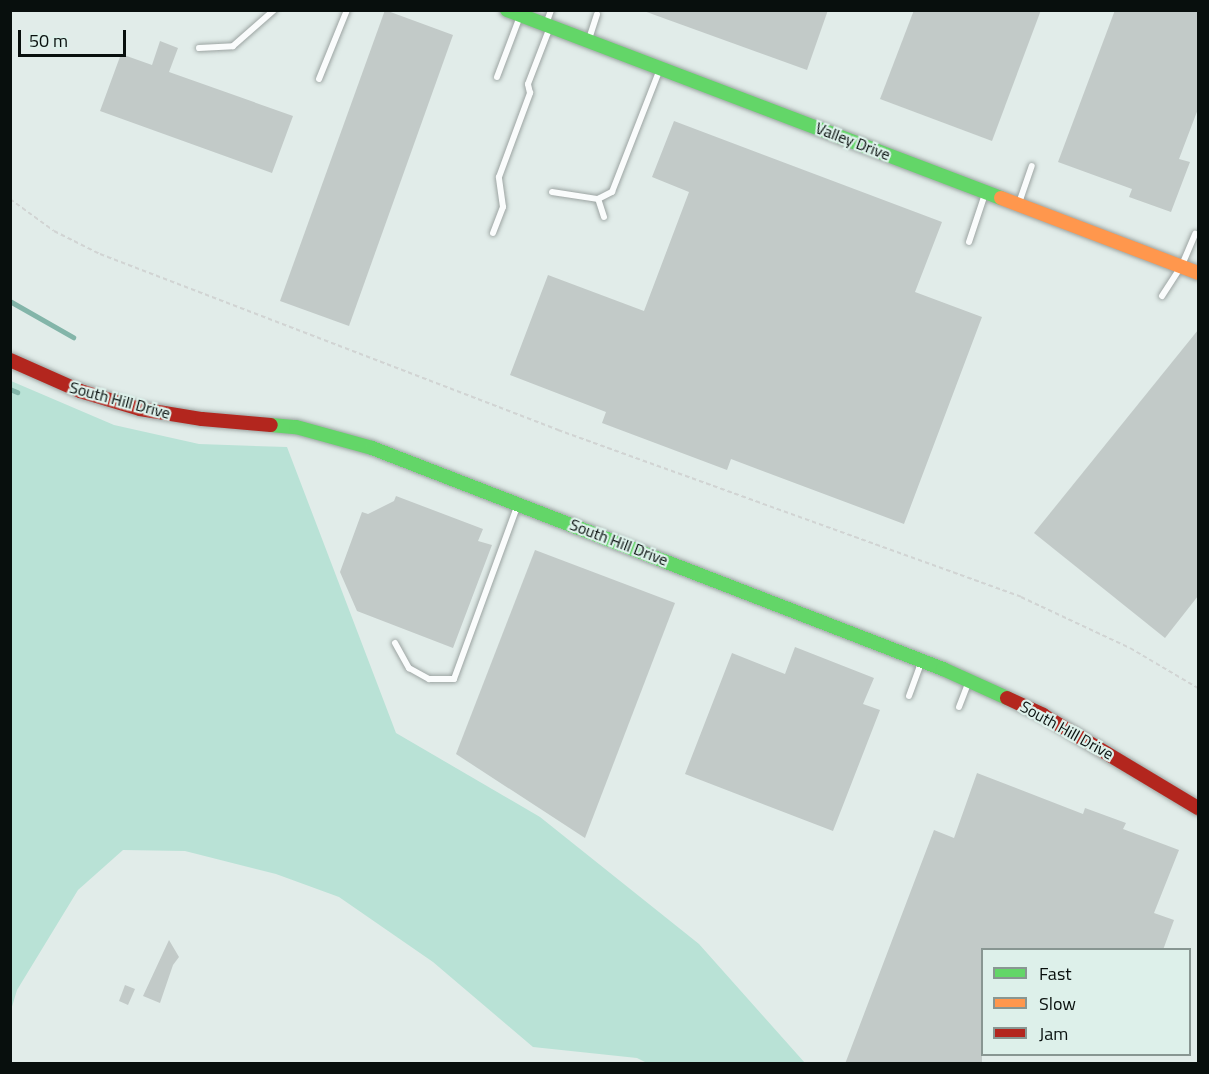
<!DOCTYPE html>
<html>
<head>
<meta charset="utf-8">
<style>
	body { margin:0 }
	#map { position:relative; width:1209px; height:1074px; overflow:hidden; background:#e1ece9; font-family:"Titillium Web",sans-serif }
	div>[style] { position:absolute }
	.green>* { inset:0; background:#b9e2d6 }
	.stream>* { height:4.5px; margin:-2.25px; padding:0 2.25px; transform-origin:2.25px; border-radius:2.25px; background:#83b5a9 }
	.building>* { inset:0; background:#c2cac8 }
	.path>* { height:2px; margin-top:-1px; transform-origin:0; background:repeating-linear-gradient(90deg,#d1d4d3 0 4.5px,transparent 0 7.5px) }
	.roads { filter:drop-shadow(0 0 2px #9ca4a2) drop-shadow(0 0 2px #9ca4a2) }
	.lane>* { height:6px; margin:-3px; padding:0 3px; transform-origin:3px; border-radius:3px; background:#fafcfc }
	.fast>* { height:14px; margin:-7px; padding:0 7px; transform-origin:7px; border-radius:7px; background:#63d668 }
	.slow>* { height:14px; margin:-7px; padding:0 7px; transform-origin:7px; border-radius:7px; background:#ff974d }
	.jam>* { height:14px; margin:-7px; padding:0 7px; transform-origin:7px; border-radius:7px; background:#b3261e }
	span { translate:-50% -50%; white-space:nowrap; text-align:center; line-height:1.15; -webkit-text-stroke:4.5px #ddf0ea; paint-order:stroke }
	.street-label { font-size:16px; color:#080f0d }
	.frame { position:absolute; inset:0; border:12px solid #080f0d; pointer-events:none }
	.legend { position:absolute; left:981px; top:948px; width:210px; height:108px; box-sizing:border-box; background:#ddf0ea; border:2px solid #889692; margin:0; padding:8px 10px; list-style:none; font-size:18px; color:#080f0d }
	.legend li { display:flex; align-items:center; gap:12px; height:30px }
	.legend b { width:30px; border:2px solid #889692 }
	.scale { position:absolute; left:18px; top:30px; width:108px; height:27px; box-sizing:border-box; border:3px solid #080f0d; border-top:0; padding-left:8px; font-size:18px; line-height:21px; white-space:nowrap; color:#080f0d; -webkit-text-stroke:4px #ddf0ea; paint-order:stroke }
</style>
</head>
<body>
<div id="map">
	<div class="green">
		<i style="clip-path:polygon(11px 381px,114px 425px,199px 444px,287px 447px,396px 733px,540px 817px,699px 944px,805px 1063px,647px 1063px,637px 1058px,533px 1047px,433px 962px,339px 897px,276px 874px,185px 851px,123px 850px,78px 890px,17px 990px,11px 1010px)"></i>
	</div>
	<div class="stream">
		<i style="left:10px;top:301px;width:73px;rotate:29.7deg"></i>
		<i style="left:10px;top:389px;width:8px;rotate:23deg"></i>
	</div>
	<div class="building">
		<i style="clip-path:polygon(385px 10px,453px 35px,349px 326px,280px 301px)"></i>
		<i style="clip-path:polygon(641px 10px,828px 10px,807px 70px)"></i>
		<i style="clip-path:polygon(914px 10px,1041px 10px,992px 141px,880px 99px)"></i>
		<i style="clip-path:polygon(1115px 10px,1198px 10px,1198px 109px,1179px 159px,1190px 162px,1171px 212px,1129px 197px,1132px 189px,1058px 162px)"></i>
		<i style="clip-path:polygon(160px 41px,178px 48px,169px 72px,293px 116px,272px 173px,100px 111px,121px 54px,152px 65px)"></i>
		<i style="clip-path:polygon(674px 121px,942px 222px,915px 292px,982px 317px,904px 524px,731px 459px,727px 470px,602px 423px,606px 412px,510px 375px,548px 275px,644px 311px,689px 192px,652px 177px)"></i>
		<i style="clip-path:polygon(1198px 330px,1198px 596px,1165px 638px,1034px 533px)"></i>
		<i style="clip-path:polygon(396px 496px,483px 529px,478px 541px,492px 545px,453px 648px,357px 611px,340px 572px,362px 512px,368px 514px,394px 501px)"></i>
		<i style="clip-path:polygon(535px 550px,675px 603px,585px 838px,456px 754px)"></i>
		<i style="clip-path:polygon(795px 647px,874px 678px,863px 704px,880px 710px,833px 831px,685px 774px,732px 653px,785px 674px)"></i>
		<i style="clip-path:polygon(977px 773px,1083px 814px,1085px 808px,1126px 823px,1123px 829px,1179px 850px,1154px 913px,1174px 920px,1163px 950px,982px 950px,982px 1064px,845px 1064px,934px 830px,954px 838px)"></i>
		<i style="clip-path:polygon(169px 940px,179px 957px,173px 965px,160px 1003px,143px 996px)"></i>
		<i style="clip-path:polygon(125px 985px,135px 989px,128px 1005px,119px 1001px)"></i>
	</div>
	<div class="path">
		<i style="left:10px;top:199px;width:54px;rotate:36deg"></i>
		<i style="left:54px;top:231px;width:51px;rotate:26.6deg"></i>
		<i style="left:100px;top:254px;width:491px;rotate:21deg"></i>
		<i style="left:558px;top:430px;width:492px;rotate:19.8deg"></i>
		<i style="left:1021px;top:597px;width:120px;rotate:25.1deg"></i>
		<i style="left:1130px;top:648px;width:79px;rotate:30.5deg"></i>
	</div>
	<div class="roads">
		<div class="lane">
			<i style="left:546px;top:24px;width:15px;rotate:-70deg"></i>
			<i style="left:589px;top:39px;width:26px;rotate:-72deg"></i>
			<i style="left:199px;top:48px;width:34px;rotate:-3deg"></i>
			<i style="left:233px;top:46px;width:55px;rotate:-41.3deg"></i>
			<i style="left:497px;top:77px;width:65px;rotate:-69.3deg"></i>
			<i style="left:319px;top:79px;width:74px;rotate:-67.9deg"></i>
			<i style="left:552px;top:192px;width:47px;rotate:8.7deg"></i>
			<i style="left:1019px;top:203px;width:39px;rotate:-71deg"></i>
			<i style="left:604px;top:217px;width:19px;rotate:-108deg"></i>
			<i style="left:598px;top:199px;width:16px;rotate:-27deg"></i>
			<i style="left:612px;top:192px;width:132px;rotate:-68.7deg"></i>
			<i style="left:493px;top:233px;width:28px;rotate:-69deg"></i>
			<i style="left:503px;top:207px;width:30px;rotate:-98deg"></i>
			<i style="left:499px;top:177px;width:90px;rotate:-69.7deg"></i>
			<i style="left:530px;top:93px;width:9px;rotate:-103deg"></i>
			<i style="left:528px;top:84px;width:61px;rotate:-68.9deg"></i>
			<i style="left:969px;top:242px;width:51px;rotate:-71.6deg"></i>
			<i style="left:1162px;top:296px;width:37px;rotate:-57deg"></i>
			<i style="left:1182px;top:265px;width:34px;rotate:-67deg"></i>
			<i style="left:395px;top:643px;width:29px;rotate:61deg"></i>
			<i style="left:409px;top:668px;width:23px;rotate:29deg"></i>
			<i style="left:429px;top:679px;width:25px"></i>
			<i style="left:454px;top:679px;width:183px;rotate:-69.9deg"></i>
			<i style="left:909px;top:696px;width:35px;rotate:-70deg"></i>
			<i style="left:959px;top:707px;width:26px;rotate:-69deg"></i>
		</div>
		<div class="fast">
			<i style="left:507px;top:10px;width:529px;rotate:20.84deg"></i>
			<i style="left:271px;top:425px;width:25px;rotate:5deg"></i>
			<i style="left:296px;top:427px;width:79px;rotate:15.4deg"></i>
			<i style="left:372px;top:448px;width:612px;rotate:21.16deg"></i>
			<i style="left:943px;top:669px;width:70px;rotate:24.4deg"></i>
		</div>
		<div class="slow">
			<i style="left:1001px;top:198px;width:211px;rotate:20.8deg"></i>
		</div>
		<div class="jam">
			<i style="left:10px;top:360px;width:77px;rotate:23.9deg"></i>
			<i style="left:80px;top:391px;width:63px;rotate:16.7deg"></i>
			<i style="left:140px;top:409px;width:63px;rotate:9.2deg"></i>
			<i style="left:202px;top:419px;width:69px;rotate:5deg"></i>
			<i style="left:1007px;top:698px;width:40px;rotate:25deg"></i>
			<i style="left:1043px;top:715px;width:181px;rotate:31deg"></i>
		</div>
	</div>
	<div class="street-label">
		<span style="left:853px;top:141px;rotate:21deg">Valley Drive</span>
		<span style="left:120px;top:400px;rotate:15deg">South Hill Drive</span>
		<span style="left:619px;top:542px;rotate:21deg">South Hill Drive</span>
		<span style="left:1067px;top:730px;rotate:29deg">South Hill Drive</span>
	</div>
	<div class="frame"></div>
	<ul class="legend">
	<li><b style="height:8px;background:#63d668"></b>Fast</li>
	<li><b style="height:8px;background:#ff974d"></b>Slow</li>
	<li><b style="height:8px;background:#b3261e"></b>Jam</li>
	</ul>
	<div class="scale">50 m</div>
</div>
</body>
</html>
